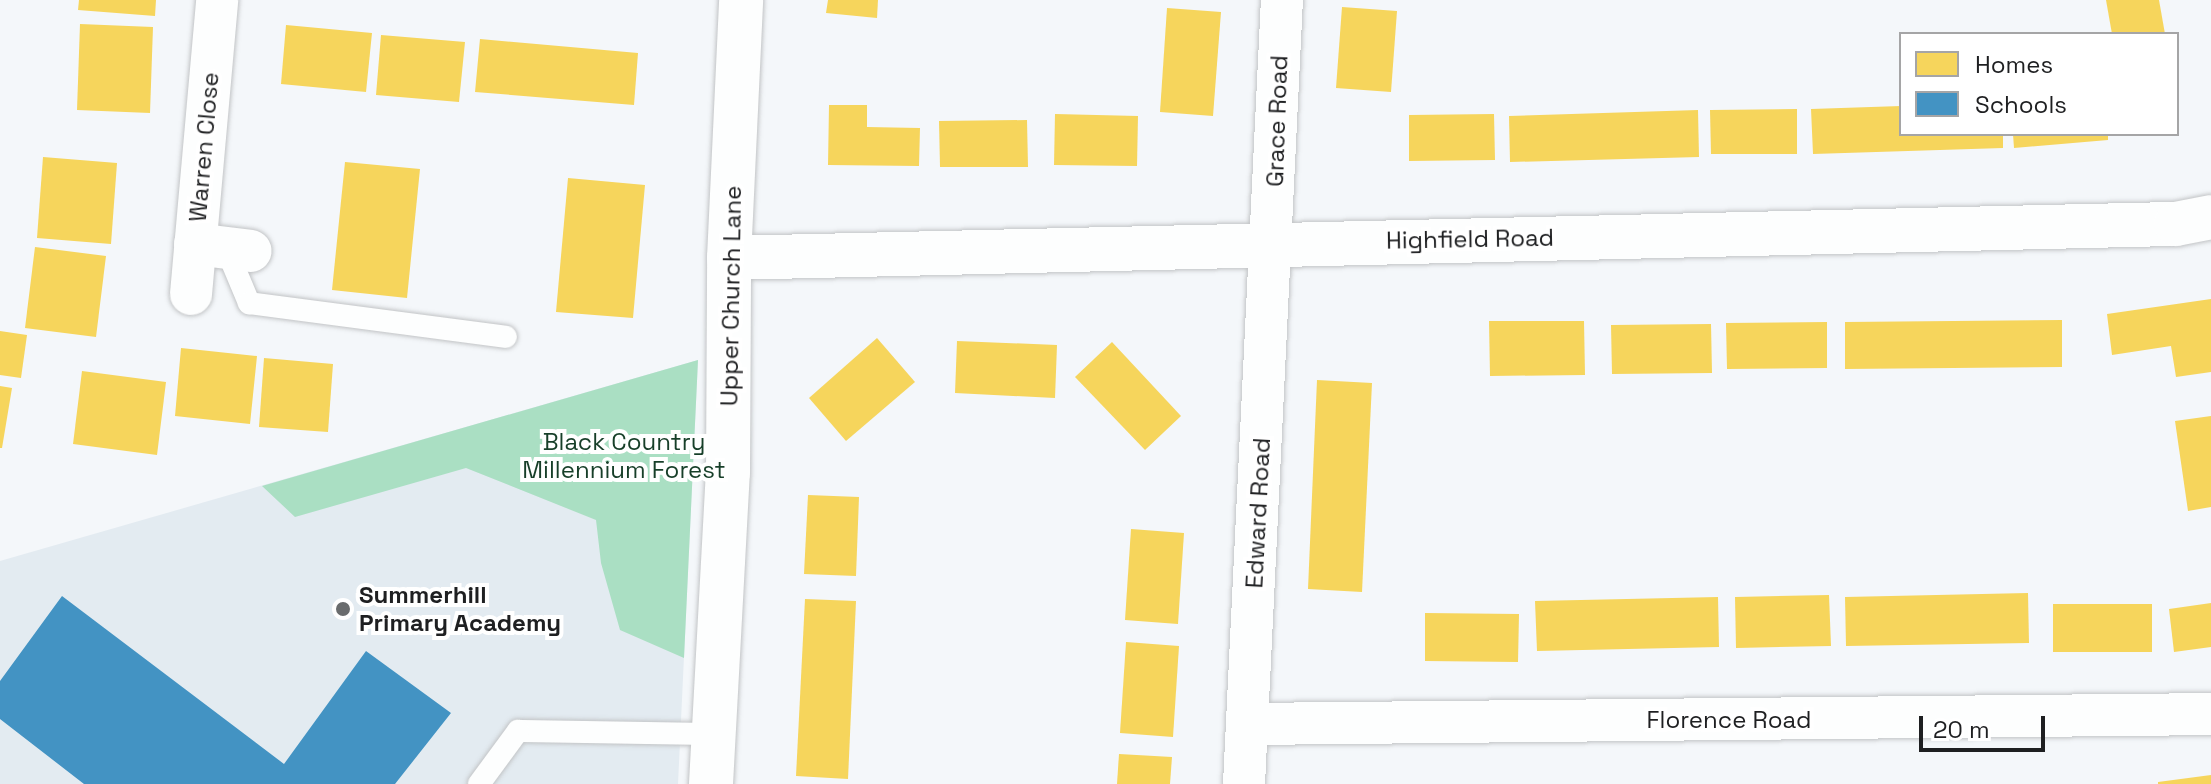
<!DOCTYPE html>
<html>
<head>
<meta charset="utf-8">
<style>
	body { margin:0 }
	#map { position:relative; width:2211px; height:784px; overflow:hidden; background:#f4f7fa; font-family:"Space Grotesk",sans-serif }
	div>[style] { position:absolute }
	.built>* { inset:0; background:#e3ebf1 }
	.forest>* { inset:0; background:#aadfc3 }
	.homes>* { inset:0; background:#f6d55c }
	.schools>* { inset:0; background:#4393c3 }
	.roads { filter:drop-shadow(0 0 2px #c2c4c6) drop-shadow(0 0 2px #c2c4c6) }
	.lane>* { height:22px; margin:-11px; padding:0 11px; transform-origin:11px; border-radius:11px; background:#fdfefe }
	.street>* { height:42px; margin:-21px; padding:0 21px; transform-origin:21px; border-radius:21px; background:#fdfefe }
	.secondary>* { height:44px; margin:-22px; padding:0 22px; transform-origin:22px; border-radius:22px; background:#fdfefe }
	.dots>* { width:22px; height:22px; translate:-50% -50%; box-sizing:border-box; border:4px solid #fff; border-radius:50% }
	span { translate:-50% -50%; white-space:nowrap; text-align:center; line-height:1.15; -webkit-text-stroke:8px #fff; paint-order:stroke }
	.street-label { font-size:24px; color:#1e1f21 }
	.park-label { font-size:24px; color:#173f29 }
	.poi-label { font-size:24px; color:#1e1f21; font-weight:700 }
	.left { translate:0 -50%; text-align:left }
	.legend { position:absolute; left:1899px; top:32px; width:280px; height:104px; box-sizing:border-box; background:#fff; border:2px solid #a5a5a6; margin:0; padding:10px 14px; list-style:none; font-size:24px; color:#1e1f21 }
	.legend li { display:flex; align-items:center; gap:16px; height:40px }
	.legend b { width:40px; border:2px solid #a5a5a6 }
	.scale { position:absolute; left:1919px; top:716px; width:126px; height:36px; box-sizing:border-box; border:4px solid #1e1f21; border-top:0; padding-left:10px; font-size:24px; line-height:28px; white-space:nowrap; color:#1e1f21; -webkit-text-stroke:6px #fff; paint-order:stroke }
</style>
</head>
<body>
<div id="map">
	<div class="built">
		<i style="clip-path:polygon(698px 360px,678px 784px,0 784px,0 561px)"></i>
	</div>
	<div class="forest">
		<i style="clip-path:polygon(698px 360px,684px 658px,620px 630px,601px 563px,596px 520px,466px 468px,295px 517px,262px 486px)"></i>
	</div>
	<div class="homes">
		<i style="clip-path:polygon(79px 0,156px 0,155px 16px,78px 10px)"></i>
		<i style="clip-path:polygon(828px 0,878px 0,877px 18px,826px 13px)"></i>
		<i style="clip-path:polygon(2106px 0,2159px 0,2165px 34px,2112px 34px)"></i>
		<i style="clip-path:polygon(1342px 7px,1397px 11px,1391px 92px,1336px 88px)"></i>
		<i style="clip-path:polygon(1167px 8px,1221px 12px,1213px 116px,1160px 112px)"></i>
		<i style="clip-path:polygon(80px 24px,153px 27px,150px 113px,77px 110px)"></i>
		<i style="clip-path:polygon(286px 25px,372px 33px,366px 92px,281px 84px)"></i>
		<i style="clip-path:polygon(381px 35px,465px 42px,459px 102px,376px 95px)"></i>
		<i style="clip-path:polygon(480px 39px,638px 53px,634px 105px,475px 92px)"></i>
		<i style="clip-path:polygon(829px 105px,867px 105px,867px 127px,920px 128px,919px 166px,828px 165px)"></i>
		<i style="clip-path:polygon(1901px 106px,1901px 134px,2003px 134px,2003px 148px,1813px 154px,1811px 109px)"></i>
		<i style="clip-path:polygon(1797px 109px,1797px 154px,1711px 154px,1710px 110px)"></i>
		<i style="clip-path:polygon(1698px 110px,1699px 157px,1510px 162px,1509px 116px)"></i>
		<i style="clip-path:polygon(1055px 114px,1138px 116px,1137px 166px,1054px 165px)"></i>
		<i style="clip-path:polygon(1494px 114px,1495px 160px,1409px 161px,1409px 115px)"></i>
		<i style="clip-path:polygon(1027px 120px,1028px 167px,940px 167px,939px 121px)"></i>
		<i style="clip-path:polygon(2013px 134px,2108px 134px,2108px 140px,2014px 148px)"></i>
		<i style="clip-path:polygon(43px 157px,117px 163px,111px 244px,37px 238px)"></i>
		<i style="clip-path:polygon(345px 162px,420px 169px,407px 298px,332px 290px)"></i>
		<i style="clip-path:polygon(568px 178px,645px 185px,633px 318px,556px 312px)"></i>
		<i style="clip-path:polygon(35px 247px,106px 256px,96px 337px,25px 328px)"></i>
		<i style="clip-path:polygon(2211px 299px,2211px 372px,2176px 377px,2171px 346px,2112px 355px,2107px 314px)"></i>
		<i style="clip-path:polygon(2062px 320px,2062px 367px,1845px 369px,1845px 322px)"></i>
		<i style="clip-path:polygon(1489px 321px,1584px 321px,1585px 375px,1490px 376px)"></i>
		<i style="clip-path:polygon(1827px 322px,1827px 368px,1727px 369px,1726px 323px)"></i>
		<i style="clip-path:polygon(1711px 324px,1712px 373px,1612px 374px,1611px 325px)"></i>
		<i style="clip-path:polygon(0 331px,27px 335px,21px 378px,0 375px)"></i>
		<i style="clip-path:polygon(877px 338px,915px 382px,846px 441px,809px 398px)"></i>
		<i style="clip-path:polygon(957px 341px,1057px 345px,1055px 398px,955px 393px)"></i>
		<i style="clip-path:polygon(1112px 342px,1181px 416px,1145px 450px,1075px 377px)"></i>
		<i style="clip-path:polygon(181px 348px,257px 356px,250px 424px,175px 416px)"></i>
		<i style="clip-path:polygon(264px 358px,333px 364px,328px 432px,259px 427px)"></i>
		<i style="clip-path:polygon(82px 371px,166px 382px,157px 455px,73px 444px)"></i>
		<i style="clip-path:polygon(1317px 380px,1372px 383px,1362px 592px,1308px 589px)"></i>
		<i style="clip-path:polygon(0 386px,12px 388px,2px 448px,0 448px)"></i>
		<i style="clip-path:polygon(2211px 416px,2211px 507px,2188px 511px,2175px 421px)"></i>
		<i style="clip-path:polygon(808px 495px,859px 497px,856px 576px,804px 574px)"></i>
		<i style="clip-path:polygon(1131px 529px,1184px 533px,1178px 624px,1125px 620px)"></i>
		<i style="clip-path:polygon(2028px 593px,2029px 643px,1846px 646px,1845px 597px)"></i>
		<i style="clip-path:polygon(1829px 595px,1831px 646px,1736px 648px,1735px 597px)"></i>
		<i style="clip-path:polygon(1718px 597px,1719px 647px,1537px 651px,1535px 601px)"></i>
		<i style="clip-path:polygon(805px 599px,856px 601px,848px 779px,796px 776px)"></i>
		<i style="clip-path:polygon(2211px 603px,2211px 647px,2174px 652px,2169px 609px)"></i>
		<i style="clip-path:polygon(2053px 604px,2152px 604px,2152px 652px,2053px 652px)"></i>
		<i style="clip-path:polygon(1425px 613px,1519px 614px,1518px 662px,1425px 661px)"></i>
		<i style="clip-path:polygon(1126px 642px,1179px 646px,1173px 737px,1120px 733px)"></i>
		<i style="clip-path:polygon(1119px 754px,1172px 757px,1170px 784px,1117px 784px)"></i>
		<i style="clip-path:polygon(2211px 775px,2211px 784px,2158px 784px,2158px 782px)"></i>
	</div>
	<div class="schools">
		<i style="clip-path:polygon(62px 596px,284px 764px,366px 651px,451px 713px,395px 784px,84px 784px,0 719px,0 681px)"></i>
	</div>
	<div class="roads">
		<div class="lane">
			<i style="left:226px;top:248px;width:60px;rotate:67.3deg"></i>
			<i style="left:249px;top:303px;width:259px;rotate:7.5deg"></i>
			<i style="left:518px;top:731px;width:195px;rotate:0.9deg"></i>
			<i style="left:479px;top:784px;width:66px;rotate:-53.7deg"></i>
		</div>
		<div class="street">
			<i style="left:195px;top:244px;width:56px;rotate:7.1deg"></i>
			<i style="left:191px;top:294px;width:295px;rotate:-84.9deg"></i>
			<i style="left:1247px;top:724px;width:964px;rotate:-0.59deg"></i>
			<i style="left:1244px;top:784px;width:785px;rotate:-87.23deg"></i>
		</div>
		<div class="secondary">
			<i style="left:729px;top:258px;width:1447px;rotate:-1.35deg"></i>
			<i style="left:2176px;top:224px;width:36px;rotate:-11deg"></i>
			<i style="left:711px;top:784px;width:311px;rotate:-86.9deg"></i>
			<i style="left:728px;top:473px;width:215px;rotate:-89.7deg"></i>
			<i style="left:729px;top:258px;width:258px;rotate:-87.3deg"></i>
		</div>
	</div>
	<div class="dots">
		<i style="left:343px;top:609px;background:#696b6d"></i>
	</div>
	<div class="street-label">
		<span style="left:1277px;top:121px;rotate:-88deg">Grace Road</span>
		<span style="left:204px;top:147px;rotate:-85deg">Warren Close</span>
		<span style="left:1470px;top:239px;rotate:-1deg">Highfield Road</span>
		<span style="left:731px;top:296px;rotate:-89deg">Upper Church Lane</span>
		<span style="left:1258px;top:513px;rotate:-87deg">Edward Road</span>
		<span style="left:1729px;top:720px">Florence Road</span>
	</div>
	<div class="park-label">
		<span style="left:624px;top:456px">Black Country<br>Millennium Forest</span>
	</div>
	<div class="poi-label">
		<span class="left" style="left:359px;top:609px">Summerhill<br>Primary Academy</span>
	</div>
	<ul class="legend">
	<li><b style="height:22px;background:#f6d55c"></b>Homes</li>
	<li><b style="height:22px;background:#4393c3"></b>Schools</li>
	</ul>
	<div class="scale">20 m</div>
</div>
</body>
</html>
